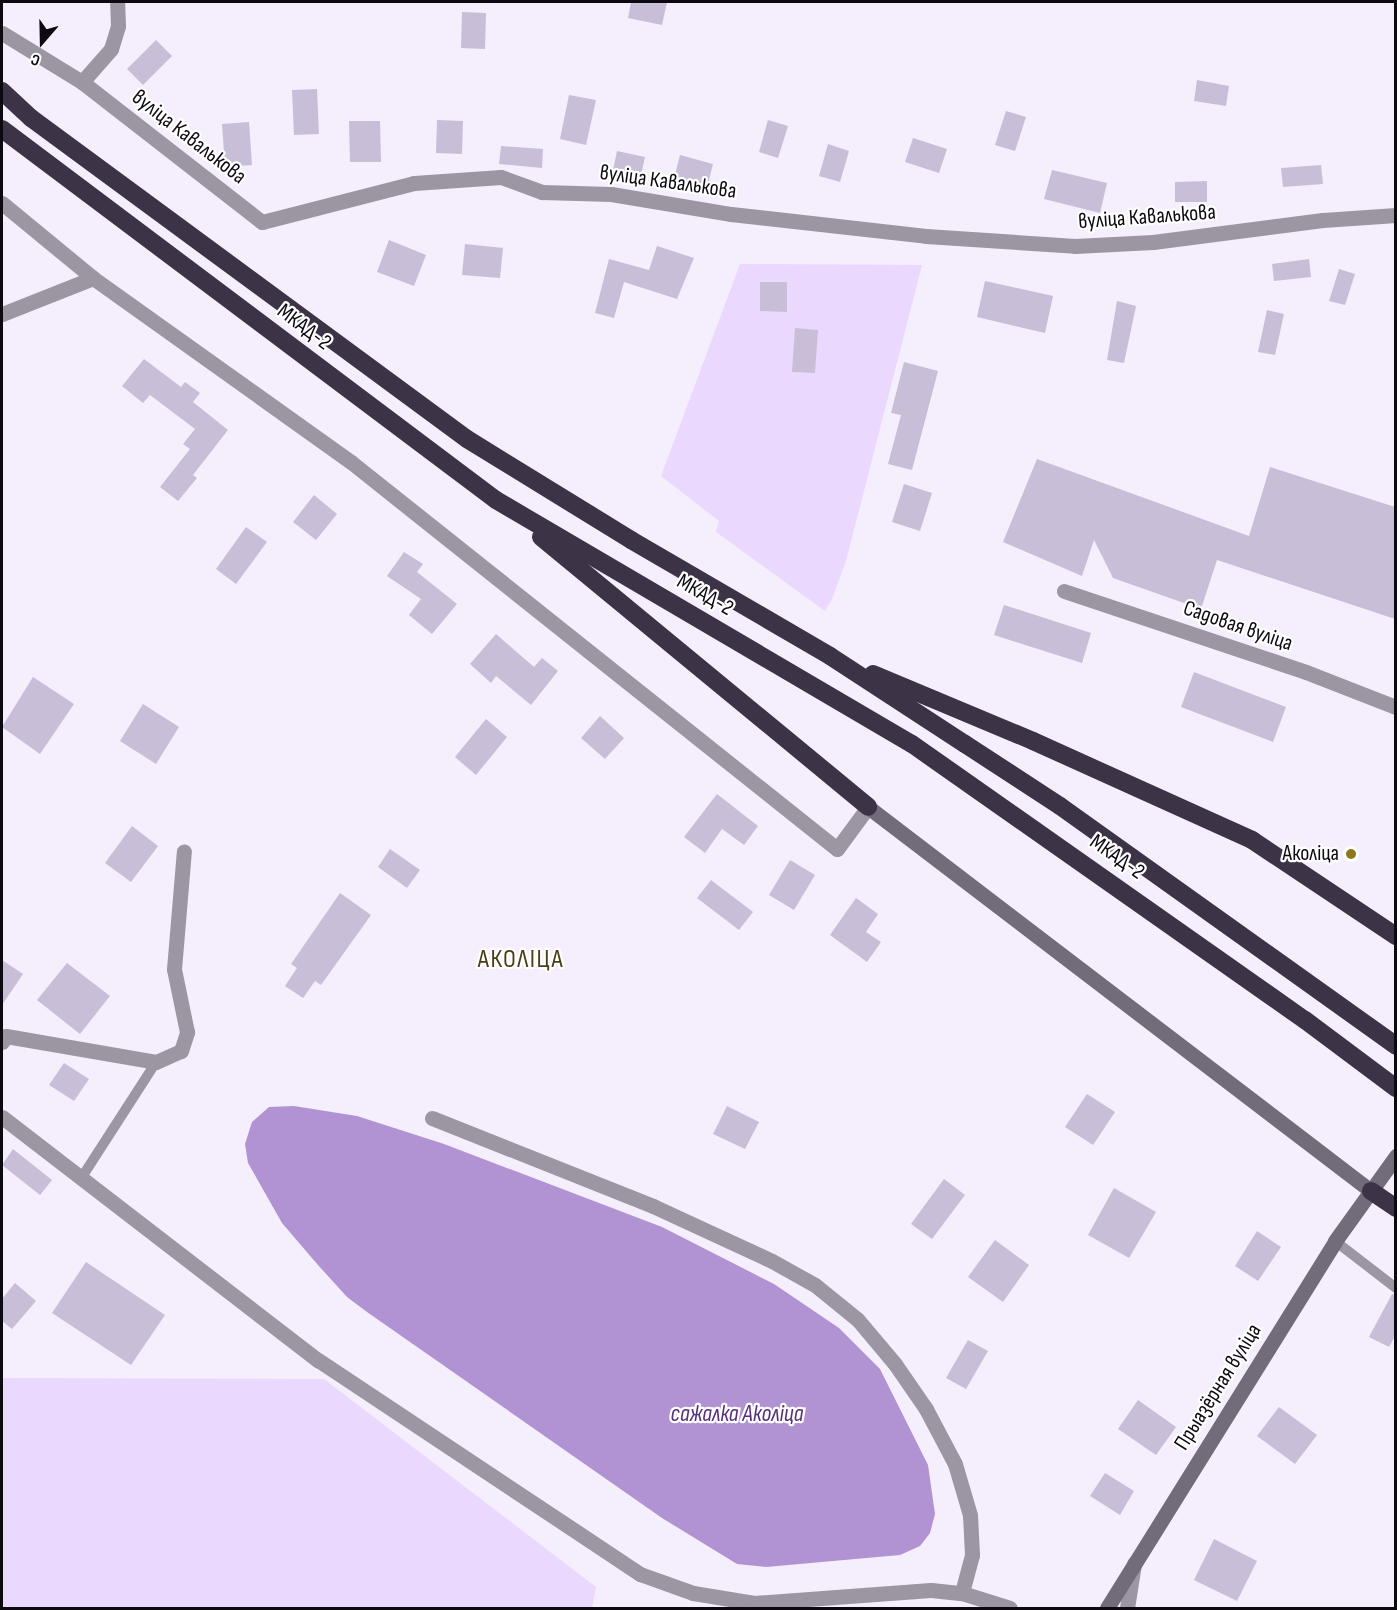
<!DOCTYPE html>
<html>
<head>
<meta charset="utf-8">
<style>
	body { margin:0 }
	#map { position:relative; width:1397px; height:1610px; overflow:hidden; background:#f5eefd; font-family:"Sofia Sans Condensed",sans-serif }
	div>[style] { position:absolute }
	.green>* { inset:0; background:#ead8fe }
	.water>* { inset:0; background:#b192d2 }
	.building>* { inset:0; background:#c9bed7 }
	.lane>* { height:10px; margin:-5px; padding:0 5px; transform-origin:5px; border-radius:5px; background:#9b96a1 }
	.street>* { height:15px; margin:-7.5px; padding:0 7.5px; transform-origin:7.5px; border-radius:7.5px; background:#9b96a1 }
	.secondary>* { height:15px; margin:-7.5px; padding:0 7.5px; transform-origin:7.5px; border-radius:7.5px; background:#726b7a }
	.highway>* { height:18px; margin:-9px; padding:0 9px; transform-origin:9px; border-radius:9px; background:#3d3347 }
	.dots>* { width:16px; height:16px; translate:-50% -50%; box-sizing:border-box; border:3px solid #fff; border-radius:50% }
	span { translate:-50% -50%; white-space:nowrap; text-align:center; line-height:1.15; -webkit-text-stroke:4.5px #fff; paint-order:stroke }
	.street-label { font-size:22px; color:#0d0911 }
	.poi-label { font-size:22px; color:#0d0911 }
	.right { translate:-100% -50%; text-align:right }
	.water-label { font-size:24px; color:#582f7c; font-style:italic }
	.quarter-label { font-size:26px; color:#493f16; letter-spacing:1.5px }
	.frame { position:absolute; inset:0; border:3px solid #0d0911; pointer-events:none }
	.north { position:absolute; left:12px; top:12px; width:60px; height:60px; -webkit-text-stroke:4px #fff; paint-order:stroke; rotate:200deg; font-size:16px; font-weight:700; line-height:24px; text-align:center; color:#0d0911 }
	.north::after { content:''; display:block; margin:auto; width:21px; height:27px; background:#0d0911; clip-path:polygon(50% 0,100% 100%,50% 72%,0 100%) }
</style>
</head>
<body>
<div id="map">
	<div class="green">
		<i style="clip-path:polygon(740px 264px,922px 265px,846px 561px,832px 599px,825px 611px,716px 532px,719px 521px,661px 476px)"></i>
		<i style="clip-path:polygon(2px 1378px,324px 1379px,596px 1587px,592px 1608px,2px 1608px)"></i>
	</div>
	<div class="water">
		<i style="clip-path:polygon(294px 1106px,357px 1116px,444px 1144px,662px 1227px,774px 1284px,839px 1328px,880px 1369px,928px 1465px,935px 1514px,930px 1533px,920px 1546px,900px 1555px,766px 1567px,737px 1564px,662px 1518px,367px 1312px,347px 1297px,318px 1265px,282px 1223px,248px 1163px,245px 1144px,252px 1122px,269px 1107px)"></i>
	</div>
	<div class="building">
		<i style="clip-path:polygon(631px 2px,667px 2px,662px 25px,628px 18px)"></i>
		<i style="clip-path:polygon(462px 12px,486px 13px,485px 49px,461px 48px)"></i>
		<i style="clip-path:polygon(156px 40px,172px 56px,143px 85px,127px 69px)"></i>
		<i style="clip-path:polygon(1197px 80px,1229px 86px,1226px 106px,1194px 101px)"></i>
		<i style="clip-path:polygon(317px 89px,319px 134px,294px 135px,292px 90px)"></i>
		<i style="clip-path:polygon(569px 95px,596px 100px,586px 145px,560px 139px)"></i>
		<i style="clip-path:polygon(1006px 111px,1026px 117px,1015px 151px,995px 145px)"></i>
		<i style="clip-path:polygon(437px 120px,463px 121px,462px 154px,436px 153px)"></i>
		<i style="clip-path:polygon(768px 120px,788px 126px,778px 158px,759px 152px)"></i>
		<i style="clip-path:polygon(349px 121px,380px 121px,381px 162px,350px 162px)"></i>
		<i style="clip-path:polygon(249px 122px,252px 165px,225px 167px,222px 124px)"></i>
		<i style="clip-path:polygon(913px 138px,947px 149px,939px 173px,905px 162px)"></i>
		<i style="clip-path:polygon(828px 144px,849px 151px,840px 182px,819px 176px)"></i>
		<i style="clip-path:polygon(501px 146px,543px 149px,542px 168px,499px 164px)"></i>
		<i style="clip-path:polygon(617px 151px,645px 157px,640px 180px,612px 175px)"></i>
		<i style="clip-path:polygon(680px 155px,713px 164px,706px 192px,673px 183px)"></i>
		<i style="clip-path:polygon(1321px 165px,1323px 184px,1283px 187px,1281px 168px)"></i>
		<i style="clip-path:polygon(1052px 170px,1107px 183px,1100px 213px,1044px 199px)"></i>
		<i style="clip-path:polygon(1207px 181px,1207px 202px,1175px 202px,1175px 182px)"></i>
		<i style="clip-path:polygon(389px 240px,426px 255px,414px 286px,377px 272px)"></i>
		<i style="clip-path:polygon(465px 244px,503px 248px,500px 278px,462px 275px)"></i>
		<i style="clip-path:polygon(657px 246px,694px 258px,677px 299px,624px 282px,614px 318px,595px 313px,609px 259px,649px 270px)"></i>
		<i style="clip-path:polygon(1309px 259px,1311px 277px,1274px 281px,1272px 264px)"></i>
		<i style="clip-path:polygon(1339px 269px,1355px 274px,1345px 305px,1329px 301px)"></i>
		<i style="clip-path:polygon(985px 281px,1053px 296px,1045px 333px,977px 317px)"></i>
		<i style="clip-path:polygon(760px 282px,787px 282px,787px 312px,760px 311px)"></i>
		<i style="clip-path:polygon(1117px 301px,1136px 306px,1124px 363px,1107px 360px)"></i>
		<i style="clip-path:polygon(1267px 310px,1284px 314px,1275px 355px,1258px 352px)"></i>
		<i style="clip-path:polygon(795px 328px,818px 330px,815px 373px,792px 372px)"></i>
		<i style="clip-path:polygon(144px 359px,181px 387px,185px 382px,200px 393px,193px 402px,228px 430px,193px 475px,197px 478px,178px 501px,160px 487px,190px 449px,183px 444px,195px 429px,150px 395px,143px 403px,122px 386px)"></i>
		<i style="clip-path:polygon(904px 362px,938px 371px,912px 470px,888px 464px,901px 415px,891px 413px)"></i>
		<i style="clip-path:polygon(1037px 459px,1249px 536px,1270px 467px,1395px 507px,1395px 619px,1217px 560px,1201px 609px,1113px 578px,1094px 540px,1082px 576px,1003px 542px)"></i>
		<i style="clip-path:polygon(904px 484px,932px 493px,920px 531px,892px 522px)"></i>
		<i style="clip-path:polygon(314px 495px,337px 514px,316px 540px,293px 522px)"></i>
		<i style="clip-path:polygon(246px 527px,267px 542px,236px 584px,216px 569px)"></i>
		<i style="clip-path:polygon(404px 552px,423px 564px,417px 572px,457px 604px,432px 634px,409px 615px,421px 599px,387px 576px)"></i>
		<i style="clip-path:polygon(1004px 605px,1091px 633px,1082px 663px,994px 635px)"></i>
		<i style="clip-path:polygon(496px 634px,534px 667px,542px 658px,558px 671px,531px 705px,496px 676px,491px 683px,470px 664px)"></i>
		<i style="clip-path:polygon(1194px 672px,1286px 707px,1273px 742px,1181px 707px)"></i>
		<i style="clip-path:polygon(33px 677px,74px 704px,40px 754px,2px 727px)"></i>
		<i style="clip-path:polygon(143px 704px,179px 727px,156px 764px,120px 741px)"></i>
		<i style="clip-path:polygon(600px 716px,624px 738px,605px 759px,581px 738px)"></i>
		<i style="clip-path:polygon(486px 719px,507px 737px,476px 775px,455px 757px)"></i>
		<i style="clip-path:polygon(717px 794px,758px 826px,744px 845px,722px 829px,705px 853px,684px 837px)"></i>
		<i style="clip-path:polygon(132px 826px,158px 846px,131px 882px,105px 863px)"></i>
		<i style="clip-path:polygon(390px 849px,420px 870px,407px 888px,378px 867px)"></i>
		<i style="clip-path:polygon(790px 860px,815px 875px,794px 910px,769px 895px)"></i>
		<i style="clip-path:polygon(711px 880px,753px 912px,739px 930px,697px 898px)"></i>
		<i style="clip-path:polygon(340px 893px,371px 915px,321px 985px,315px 981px,303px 998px,285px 986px,297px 968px,291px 964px)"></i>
		<i style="clip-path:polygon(856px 898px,878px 914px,866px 932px,881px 942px,867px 962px,830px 935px)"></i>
		<i style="clip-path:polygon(2px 960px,23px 974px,2px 1005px)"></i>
		<i style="clip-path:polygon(67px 963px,110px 996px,80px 1034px,37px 1000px)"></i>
		<i style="clip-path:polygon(64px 1063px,89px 1079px,74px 1101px,49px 1085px)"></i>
		<i style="clip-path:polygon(1087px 1094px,1115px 1112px,1093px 1145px,1065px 1127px)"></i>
		<i style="clip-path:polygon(727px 1106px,759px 1122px,745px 1149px,713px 1134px)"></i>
		<i style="clip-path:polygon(13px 1149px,52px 1180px,40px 1195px,2px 1165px)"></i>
		<i style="clip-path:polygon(944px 1179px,965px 1195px,932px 1239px,911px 1224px)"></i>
		<i style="clip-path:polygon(1114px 1188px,1156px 1212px,1129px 1258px,1088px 1235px)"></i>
		<i style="clip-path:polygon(1257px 1231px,1281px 1247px,1258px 1281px,1235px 1266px)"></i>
		<i style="clip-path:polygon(995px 1240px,1029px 1265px,1003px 1302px,968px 1277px)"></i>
		<i style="clip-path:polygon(86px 1262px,165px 1315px,131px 1365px,52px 1313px)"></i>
		<i style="clip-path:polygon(15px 1283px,36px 1301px,12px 1329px,2px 1321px,2px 1299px)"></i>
		<i style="clip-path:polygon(1392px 1294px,1395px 1295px,1395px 1336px,1389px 1347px,1369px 1337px)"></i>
		<i style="clip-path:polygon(968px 1340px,988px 1351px,966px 1389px,946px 1378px)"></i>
		<i style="clip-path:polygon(1138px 1400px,1176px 1427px,1156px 1455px,1118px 1429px)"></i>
		<i style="clip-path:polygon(1279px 1407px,1317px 1435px,1295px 1464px,1257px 1436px)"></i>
		<i style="clip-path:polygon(1105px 1473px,1134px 1491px,1120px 1515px,1090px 1496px)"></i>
		<i style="clip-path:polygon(1214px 1539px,1257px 1561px,1237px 1601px,1194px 1580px)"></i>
	</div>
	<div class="lane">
		<i style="left:82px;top:1177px;width:137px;rotate:-57.2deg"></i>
		<i style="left:1335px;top:1241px;width:77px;rotate:37.6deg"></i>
	</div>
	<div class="street">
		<i style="left:2px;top:33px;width:94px;rotate:31.5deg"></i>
		<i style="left:82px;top:82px;width:228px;rotate:37.9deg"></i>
		<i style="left:262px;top:222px;width:157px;rotate:-14.4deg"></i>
		<i style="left:414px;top:183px;width:87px;rotate:-3.9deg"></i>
		<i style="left:501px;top:177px;width:44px;rotate:20.1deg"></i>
		<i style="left:542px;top:192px;width:69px;rotate:1.7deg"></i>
		<i style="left:611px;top:194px;width:122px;rotate:9.5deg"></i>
		<i style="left:731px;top:214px;width:196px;rotate:6.4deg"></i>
		<i style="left:926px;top:236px;width:149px;rotate:3.8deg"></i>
		<i style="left:1075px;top:246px;width:78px;rotate:-2.9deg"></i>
		<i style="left:1153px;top:242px;width:171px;rotate:-7.4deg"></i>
		<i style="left:1323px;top:220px;width:73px;rotate:-3.9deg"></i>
		<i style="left:82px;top:82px;width:44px;rotate:-48.7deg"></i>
		<i style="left:111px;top:49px;width:24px;rotate:-73deg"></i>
		<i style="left:118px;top:26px;width:24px;rotate:-92deg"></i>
		<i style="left:2px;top:203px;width:118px;rotate:39.5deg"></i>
		<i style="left:2px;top:314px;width:98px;rotate:-21.6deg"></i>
		<i style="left:93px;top:278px;width:317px;rotate:35.5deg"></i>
		<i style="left:351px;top:462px;width:621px;rotate:38.53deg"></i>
		<i style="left:837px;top:849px;width:52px;rotate:-53.6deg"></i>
		<i style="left:1064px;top:591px;width:255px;rotate:18.5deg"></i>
		<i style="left:1306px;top:672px;width:97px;rotate:21.3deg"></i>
		<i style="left:2px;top:1042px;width:7px;rotate:-56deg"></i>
		<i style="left:6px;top:1036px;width:152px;rotate:9.8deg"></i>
		<i style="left:156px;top:1062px;width:27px;rotate:-24deg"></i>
		<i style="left:181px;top:1051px;width:20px;rotate:-72deg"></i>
		<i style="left:187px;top:1032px;width:64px;rotate:-101.7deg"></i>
		<i style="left:174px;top:969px;width:118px;rotate:-85.2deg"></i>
		<i style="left:2px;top:1117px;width:399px;rotate:37.6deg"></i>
		<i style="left:318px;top:1360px;width:387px;rotate:33.6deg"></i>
		<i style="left:640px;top:1574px;width:56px;rotate:19.7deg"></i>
		<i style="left:693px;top:1593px;width:62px;rotate:9.3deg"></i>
		<i style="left:754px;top:1603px;width:177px;rotate:-4.2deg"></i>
		<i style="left:931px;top:1590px;width:31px;rotate:6deg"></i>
		<i style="left:962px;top:1593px;width:50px;rotate:17.4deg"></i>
		<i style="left:432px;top:1118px;width:238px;rotate:21.7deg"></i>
		<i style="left:653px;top:1206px;width:131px;rotate:24.8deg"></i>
		<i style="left:772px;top:1261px;width:49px;rotate:29.2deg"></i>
		<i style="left:815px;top:1285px;width:55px;rotate:39.1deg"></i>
		<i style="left:858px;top:1320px;width:57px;rotate:49.9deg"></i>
		<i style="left:895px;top:1364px;width:55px;rotate:55.4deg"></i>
		<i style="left:926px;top:1409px;width:62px;rotate:62.2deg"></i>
		<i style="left:955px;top:1464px;width:53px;rotate:73.6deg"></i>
		<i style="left:970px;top:1515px;width:40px;rotate:87.1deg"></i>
		<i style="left:972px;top:1555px;width:39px;rotate:105deg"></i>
		<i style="left:1127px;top:1608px;width:45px;rotate:-81deg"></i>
	</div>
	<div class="secondary">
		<i style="left:868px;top:807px;width:633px;rotate:37.36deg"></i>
		<i style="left:1107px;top:1608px;width:432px;rotate:-58.1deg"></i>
		<i style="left:1335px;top:1241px;width:105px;rotate:-54.3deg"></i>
	</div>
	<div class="highway">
		<i style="left:2px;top:91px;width:40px;rotate:43deg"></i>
		<i style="left:31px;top:118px;width:541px;rotate:36.36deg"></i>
		<i style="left:467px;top:439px;width:193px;rotate:31.6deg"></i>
		<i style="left:631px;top:540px;width:230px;rotate:30.2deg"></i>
		<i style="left:830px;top:656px;width:161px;rotate:33.1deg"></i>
		<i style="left:965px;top:744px;width:113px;rotate:33.1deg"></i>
		<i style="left:1060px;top:806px;width:413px;rotate:35.5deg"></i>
		<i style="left:2px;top:129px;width:618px;rotate:36.91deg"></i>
		<i style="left:496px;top:500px;width:482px;rotate:30.4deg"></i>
		<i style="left:912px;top:744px;width:480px;rotate:35.1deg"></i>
		<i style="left:1305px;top:1020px;width:114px;rotate:36.8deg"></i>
		<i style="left:541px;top:537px;width:424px;rotate:39.5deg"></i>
		<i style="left:873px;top:674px;width:173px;rotate:22.7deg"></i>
		<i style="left:1033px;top:741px;width:240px;rotate:24.3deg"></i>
		<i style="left:1252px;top:840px;width:173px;rotate:33.7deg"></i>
		<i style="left:1371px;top:1191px;width:30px;rotate:34deg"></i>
	</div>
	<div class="dots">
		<i style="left:1351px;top:854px;background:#8c781d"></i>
	</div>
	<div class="street-label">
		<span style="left:189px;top:137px;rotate:38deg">вуліца Кавалькова</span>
		<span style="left:668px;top:182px;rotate:8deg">вуліца Кавалькова</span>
		<span style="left:1147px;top:217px;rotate:-4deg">вуліца Кавалькова</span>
		<span style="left:304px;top:327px;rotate:37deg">МКАД-2</span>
		<span style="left:705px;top:595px;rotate:30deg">МКАД-2</span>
		<span style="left:1238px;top:626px;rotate:19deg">Садовая вуліца</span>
		<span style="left:1117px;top:857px;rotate:35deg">МКАД-2</span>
		<span style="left:1218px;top:1387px;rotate:-58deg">Прыазёрная вуліца</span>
	</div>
	<div class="poi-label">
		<span class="right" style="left:1339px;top:854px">Аколіца</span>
	</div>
	<div class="water-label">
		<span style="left:737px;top:1414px">сажалка Аколіца</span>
	</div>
	<div class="quarter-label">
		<span style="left:521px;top:960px">АКОЛІЦА</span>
	</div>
	<div class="frame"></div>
	<div class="north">С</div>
</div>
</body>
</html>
